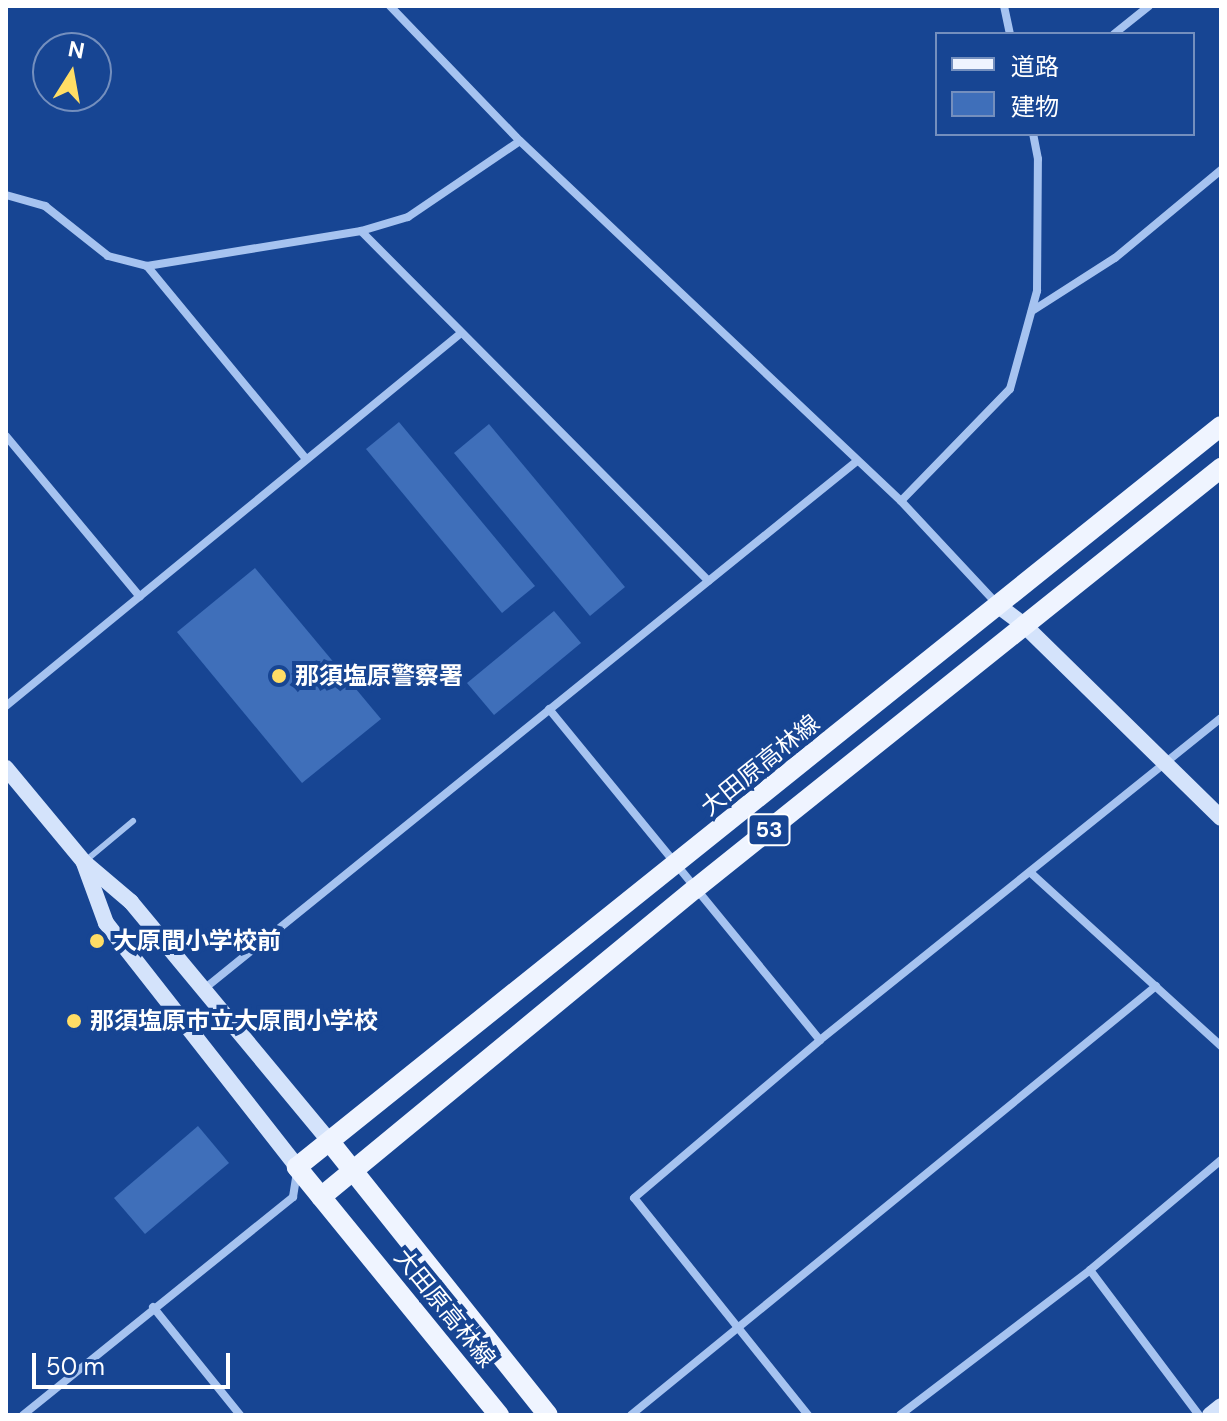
<!DOCTYPE html>
<html>
<head>
<meta charset="utf-8">
<style>
	body { margin:0 }
	#map { position:relative; width:1227px; height:1421px; overflow:hidden; background:#174593; font-family:"DM Sans","Noto Sans JP",sans-serif }
	div>[style] { position:absolute }
	.building>* { inset:0; background:#3f6fba }
	.lane>* { height:6px; margin:-3px; padding:0 3px; transform-origin:3px; border-radius:3px; background:#a6c3f0 }
	.street>* { height:8px; margin:-4px; padding:0 4px; transform-origin:4px; border-radius:4px; background:#a6c3f0 }
	.secondary>* { height:16px; margin:-8px; padding:0 8px; transform-origin:8px; border-radius:8px; background:#d4e3fb }
	.primary>* { height:20px; margin:-10px; padding:0 10px; transform-origin:10px; border-radius:10px; background:#eff4ff }
	.dots>* { width:22px; height:22px; translate:-50% -50%; box-sizing:border-box; border:4px solid #174593; border-radius:50% }
	span { translate:-50% -50%; white-space:nowrap; text-align:center; line-height:1.15; -webkit-text-stroke:8px #174593; paint-order:stroke }
	.shield-label span { padding:2px 6px; background:#174593; border:2px solid; border-radius:6px; -webkit-text-stroke-width:0 }
	.shield-label { font-size:22px; color:#fff; font-weight:700 }
	.poi-label { font-size:24px; color:#fff; font-weight:700 }
	.left { translate:0 -50%; text-align:left }
	.street-label { font-size:24px; color:#fff }
	.frame { position:absolute; inset:0; border:8px solid #fff; pointer-events:none }
	.legend { position:absolute; left:935px; top:32px; width:260px; height:104px; box-sizing:border-box; background:#174593; border:2px solid #748fbe; margin:0; padding:10px 14px; list-style:none; font-size:24px; color:#fff }
	.legend li { display:flex; align-items:center; gap:16px; height:40px }
	.legend b { width:40px; border:2px solid #748fbe }
	.north { position:absolute; left:32px; top:32px; width:80px; height:80px; box-sizing:border-box; background:#174593; border:2px solid #748fbe; border-radius:50%; rotate:11deg; font-size:22px; font-weight:700; line-height:32px; text-align:center; color:#fff }
	.north::after { content:''; display:block; margin:auto; width:28px; height:36px; background:#ffdd65; clip-path:polygon(50% 0,100% 100%,50% 72%,0 100%) }
	.scale { position:absolute; left:32px; top:1353px; width:198px; height:36px; box-sizing:border-box; border:4px solid #fff; border-top:0; padding-left:10px; font-size:24px; line-height:28px; white-space:nowrap; color:#fff; -webkit-text-stroke:6px #174593; paint-order:stroke }
</style>
</head>
<body>
<div id="map">
	<div class="building">
		<i style="clip-path:polygon(399px 422px,535px 586px,502px 613px,366px 449px)"></i>
		<i style="clip-path:polygon(489px 424px,625px 587px,590px 616px,454px 453px)"></i>
		<i style="clip-path:polygon(255px 568px,381px 719px,302px 783px,177px 632px)"></i>
		<i style="clip-path:polygon(554px 611px,581px 643px,494px 715px,467px 683px)"></i>
		<i style="clip-path:polygon(198px 1126px,229px 1163px,145px 1234px,114px 1198px)"></i>
	</div>
	<div class="lane">
		<i style="left:84px;top:862px;width:64px;rotate:-39.9deg"></i>
	</div>
	<div class="street">
		<i style="left:390px;top:6px;width:187px;rotate:46.1deg"></i>
		<i style="left:520px;top:141px;width:524px;rotate:43.38deg"></i>
		<i style="left:901px;top:501px;width:144px;rotate:47deg"></i>
		<i style="left:1004px;top:6px;width:29px;rotate:78deg"></i>
		<i style="left:1114px;top:34px;width:45px;rotate:-38.7deg"></i>
		<i style="left:6px;top:195px;width:41px;rotate:15.8deg"></i>
		<i style="left:45px;top:206px;width:80px;rotate:38.4deg"></i>
		<i style="left:108px;top:256px;width:40px;rotate:14.4deg"></i>
		<i style="left:147px;top:266px;width:217px;rotate:-9.3deg"></i>
		<i style="left:361px;top:231px;width:49px;rotate:-16.6deg"></i>
		<i style="left:408px;top:217px;width:135px;rotate:-34.2deg"></i>
		<i style="left:361px;top:231px;width:493px;rotate:45.2deg"></i>
		<i style="left:147px;top:266px;width:249px;rotate:50.5deg"></i>
		<i style="left:1032px;top:311px;width:98px;rotate:-32.6deg"></i>
		<i style="left:1115px;top:258px;width:138px;rotate:-39.7deg"></i>
		<i style="left:6px;top:436px;width:209px;rotate:50.2deg"></i>
		<i style="left:901px;top:501px;width:156px;rotate:-45.8deg"></i>
		<i style="left:1010px;top:389px;width:102px;rotate:-74.6deg"></i>
		<i style="left:1037px;top:291px;width:132px;rotate:-89.6deg"></i>
		<i style="left:1038px;top:159px;width:25px;rotate:-101deg"></i>
		<i style="left:6px;top:706px;width:588px;rotate:-39.34deg"></i>
		<i style="left:549px;top:709px;width:428px;rotate:50.7deg"></i>
		<i style="left:1032px;top:874px;width:256px;rotate:42.3deg"></i>
		<i style="left:204px;top:989px;width:840px;rotate:-38.96deg"></i>
		<i style="left:1090px;top:1270px;width:181px;rotate:53.1deg"></i>
		<i style="left:153px;top:1307px;width:139px;rotate:51.1deg"></i>
		<i style="left:23px;top:1415px;width:347px;rotate:-38.9deg"></i>
		<i style="left:293px;top:1197px;width:24px;rotate:-81deg"></i>
		<i style="left:631px;top:1415px;width:678px;rotate:-39.25deg"></i>
		<i style="left:808px;top:1415px;width:278px;rotate:-128.7deg"></i>
		<i style="left:634px;top:1198px;width:244px;rotate:-40.3deg"></i>
		<i style="left:820px;top:1040px;width:514px;rotate:-38.76deg"></i>
		<i style="left:900px;top:1415px;width:239px;rotate:-37.3deg"></i>
		<i style="left:1090px;top:1270px;width:171px;rotate:-40deg"></i>
	</div>
	<div class="secondary">
		<i style="left:1000px;top:607px;width:31px;rotate:37deg"></i>
		<i style="left:1025px;top:626px;width:274px;rotate:44.4deg"></i>
		<i style="left:6px;top:768px;width:122px;rotate:50.3deg"></i>
		<i style="left:84px;top:862px;width:62px;rotate:40.4deg"></i>
		<i style="left:131px;top:902px;width:312px;rotate:50.3deg"></i>
		<i style="left:84px;top:863px;width:64px;rotate:69.9deg"></i>
		<i style="left:106px;top:923px;width:310px;rotate:51.9deg"></i>
		<i style="left:1210px;top:1415px;width:14px;rotate:-39deg"></i>
	</div>
	<div class="primary">
		<i style="left:330px;top:1142px;width:349px;rotate:51.4deg"></i>
		<i style="left:321px;top:1197px;width:484px;rotate:-39.5deg"></i>
		<i style="left:695px;top:889px;width:674px;rotate:-38.67deg"></i>
		<i style="left:499px;top:1415px;width:320px;rotate:-129.2deg"></i>
		<i style="left:297px;top:1167px;width:1184px;rotate:-38.73deg"></i>
	</div>
	<div class="dots">
		<i style="left:279px;top:676px;background:#ffdd65"></i>
		<i style="left:97px;top:941px;background:#ffdd65"></i>
		<i style="left:74px;top:1021px;background:#ffdd65"></i>
	</div>
	<div class="shield-label">
		<span style="left:769px;top:830px">53</span>
	</div>
	<div class="poi-label">
		<span class="left" style="left:295px;top:676px">那須塩原警察署</span>
		<span class="left" style="left:113px;top:941px">大原間小学校前</span>
		<span class="left" style="left:90px;top:1021px">那須塩原市立大原間小学校</span>
	</div>
	<div class="street-label">
		<span style="left:760px;top:765px;rotate:-39deg">大田原高林線</span>
		<span style="left:445px;top:1308px;rotate:51deg">大田原高林線</span>
	</div>
	<div class="frame"></div>
	<ul class="legend">
	<li><b style="height:10px;background:#eff4ff"></b>道路</li>
	<li><b style="height:22px;background:#3f6fba"></b>建物</li>
	</ul>
	<div class="north">N</div>
	<div class="scale">50 m</div>
</div>
</body>
</html>
